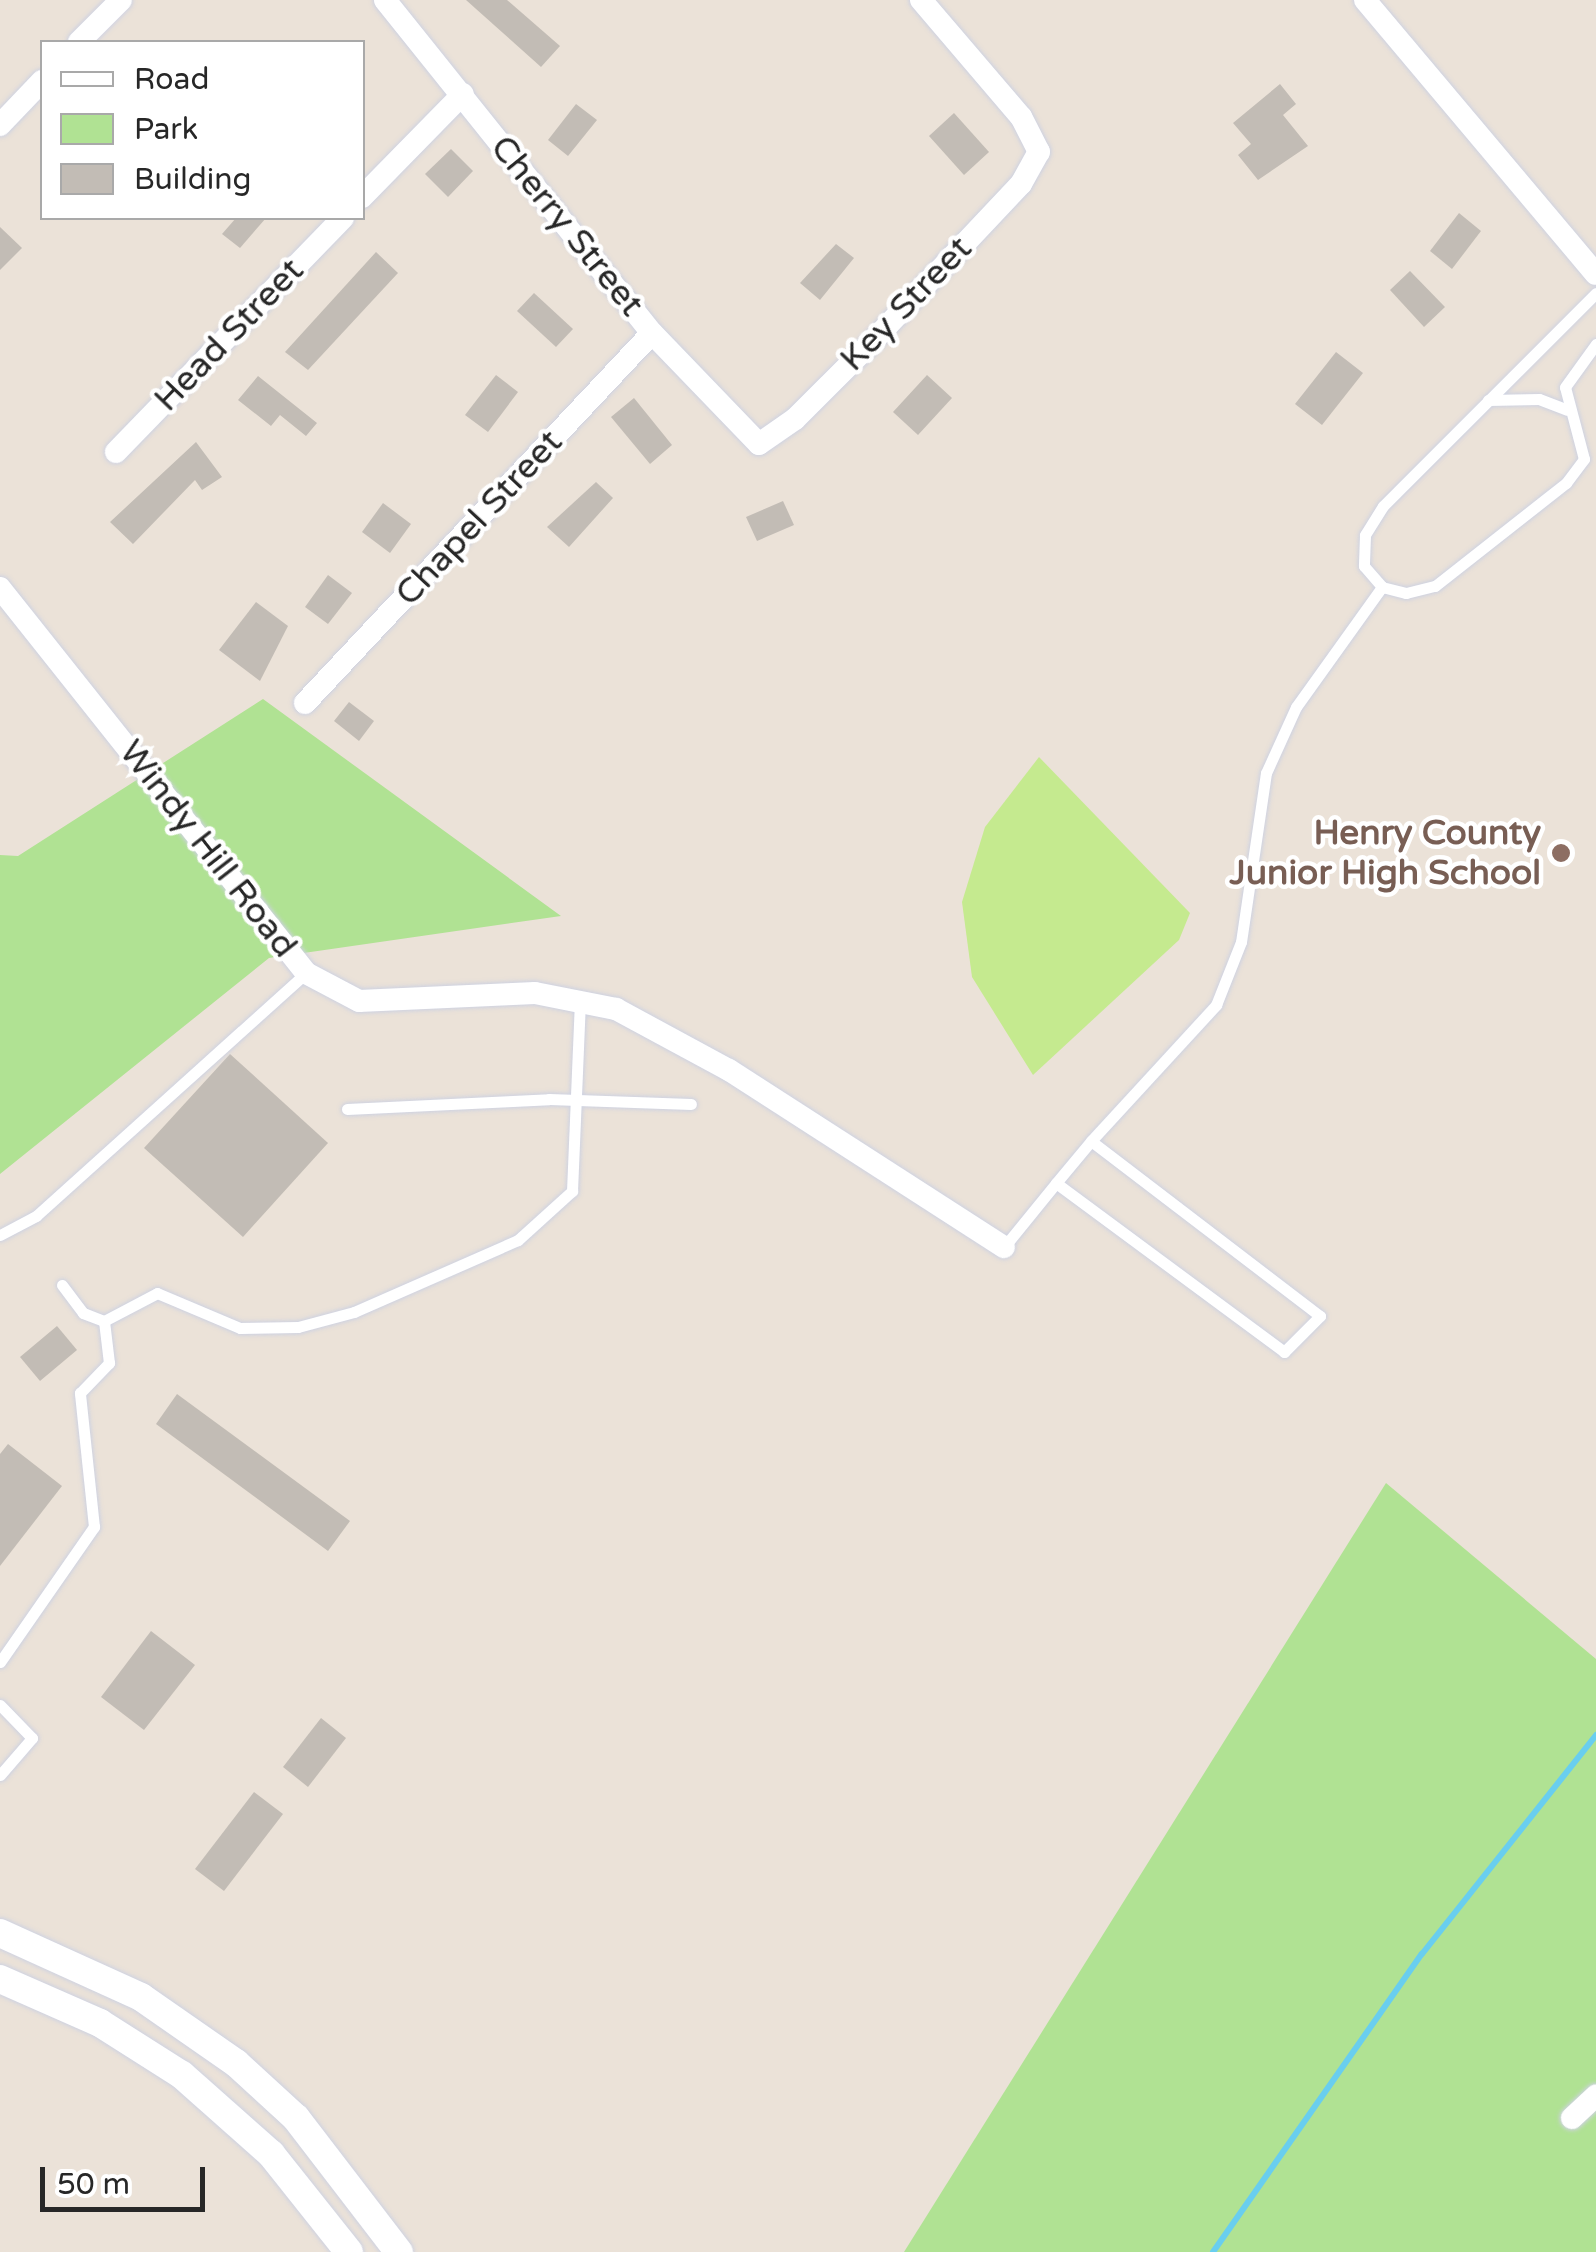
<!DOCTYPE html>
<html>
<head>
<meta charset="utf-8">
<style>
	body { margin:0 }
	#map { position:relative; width:1596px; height:2252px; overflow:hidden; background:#ebe2d8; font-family:"Varela Round",sans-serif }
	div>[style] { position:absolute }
	.green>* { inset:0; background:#b0e293 }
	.pitch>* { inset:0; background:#c5ea8f }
	.stream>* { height:6px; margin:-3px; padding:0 3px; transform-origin:3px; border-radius:3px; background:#69ceef }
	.building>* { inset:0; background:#c2bcb5 }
	.roads { filter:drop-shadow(0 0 2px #ced2e1) drop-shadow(0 0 2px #ced2e1) }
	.service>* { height:11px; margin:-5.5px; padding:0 5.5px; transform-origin:5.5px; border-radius:5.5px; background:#fff }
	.minor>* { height:22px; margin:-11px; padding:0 11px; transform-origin:11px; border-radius:11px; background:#fff }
	.tertiary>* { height:28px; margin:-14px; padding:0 14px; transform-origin:14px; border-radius:14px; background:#fff }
	.dots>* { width:28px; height:28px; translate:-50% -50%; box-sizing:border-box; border:5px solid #fff; border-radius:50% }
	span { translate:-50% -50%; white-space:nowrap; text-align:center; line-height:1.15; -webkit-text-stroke:9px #fff; paint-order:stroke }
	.street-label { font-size:35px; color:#272727 }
	.education-label { font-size:35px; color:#785e54; font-weight:700 }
	.right { translate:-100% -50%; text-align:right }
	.legend { position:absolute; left:40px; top:40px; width:325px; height:180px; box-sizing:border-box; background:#fff; border:2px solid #a9a9a9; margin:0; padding:12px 18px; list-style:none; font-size:30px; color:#272727 }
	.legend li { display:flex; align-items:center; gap:20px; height:50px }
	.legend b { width:50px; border:2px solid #a9a9a9 }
	.scale { position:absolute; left:40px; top:2167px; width:165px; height:45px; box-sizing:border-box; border:5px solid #272727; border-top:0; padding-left:12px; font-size:30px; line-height:35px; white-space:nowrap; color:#272727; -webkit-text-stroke:8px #fff; paint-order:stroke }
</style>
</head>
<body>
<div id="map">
	<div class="green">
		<i style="clip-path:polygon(263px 699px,561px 916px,269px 958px,0 1174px,0 855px,18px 856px)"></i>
		<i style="clip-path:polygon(1386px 1483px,1596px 1659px,1596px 2252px,904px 2252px)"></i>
	</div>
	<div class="pitch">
		<i style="clip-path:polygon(1039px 757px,1190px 913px,1179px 940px,1033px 1075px,972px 977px,962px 902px,985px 827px)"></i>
	</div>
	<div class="stream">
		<i style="left:1213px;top:2252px;width:364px;rotate:-55deg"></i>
		<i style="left:1422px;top:1954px;width:280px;rotate:-51.5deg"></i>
	</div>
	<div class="building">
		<i style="clip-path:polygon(466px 0,507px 0,560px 46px,541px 67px)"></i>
		<i style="clip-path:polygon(1280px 84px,1296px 104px,1283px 115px,1308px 146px,1258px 180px,1238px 155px,1251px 144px,1233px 123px)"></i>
		<i style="clip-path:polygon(576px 104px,597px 120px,568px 156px,548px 140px)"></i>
		<i style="clip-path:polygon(954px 113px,989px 152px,964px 175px,929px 136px)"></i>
		<i style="clip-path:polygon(451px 149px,473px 171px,448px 197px,425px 174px)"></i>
		<i style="clip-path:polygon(1459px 213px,1481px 231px,1452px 269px,1430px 251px)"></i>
		<i style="clip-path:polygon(236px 218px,266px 218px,240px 248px,222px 234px)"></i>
		<i style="clip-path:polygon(0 227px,22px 248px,0 270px)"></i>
		<i style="clip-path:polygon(836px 244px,854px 258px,820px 300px,800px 283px)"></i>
		<i style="clip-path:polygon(376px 252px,398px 273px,308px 370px,285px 352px)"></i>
		<i style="clip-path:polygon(1410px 271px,1445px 307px,1424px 327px,1390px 290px)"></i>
		<i style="clip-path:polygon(534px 293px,573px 329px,556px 347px,517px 311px)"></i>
		<i style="clip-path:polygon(1336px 352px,1363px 373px,1322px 425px,1295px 404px)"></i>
		<i style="clip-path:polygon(496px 375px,518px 392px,488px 432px,465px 415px)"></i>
		<i style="clip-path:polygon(927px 375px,952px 398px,918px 435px,893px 412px)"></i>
		<i style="clip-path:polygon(258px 376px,317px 423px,306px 436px,280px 415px,271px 426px,238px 400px)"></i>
		<i style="clip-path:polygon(634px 398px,672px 445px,650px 464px,611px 417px)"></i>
		<i style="clip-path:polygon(196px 442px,222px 477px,202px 490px,195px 480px,133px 544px,110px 522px)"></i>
		<i style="clip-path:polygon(596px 482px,613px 498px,569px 547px,547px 527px)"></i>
		<i style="clip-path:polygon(783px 501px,794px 525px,757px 541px,746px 517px)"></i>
		<i style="clip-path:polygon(383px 503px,411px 524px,390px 553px,362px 532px)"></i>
		<i style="clip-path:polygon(328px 575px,352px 593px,328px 624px,305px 607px)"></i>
		<i style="clip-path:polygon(256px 602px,288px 626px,260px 681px,219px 650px)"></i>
		<i style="clip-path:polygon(349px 702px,374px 721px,359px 741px,334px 721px)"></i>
		<i style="clip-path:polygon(230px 1054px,328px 1143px,243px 1237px,144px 1148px)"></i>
		<i style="clip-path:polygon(57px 1326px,77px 1350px,40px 1381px,20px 1357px)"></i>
		<i style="clip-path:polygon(177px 1394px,350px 1521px,328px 1551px,156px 1424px)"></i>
		<i style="clip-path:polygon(8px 1444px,62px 1486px,0 1566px,0 1454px)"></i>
		<i style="clip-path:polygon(151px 1631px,195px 1665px,144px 1730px,101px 1697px)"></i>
		<i style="clip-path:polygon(321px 1718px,346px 1738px,308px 1787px,283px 1767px)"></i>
		<i style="clip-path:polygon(254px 1792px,283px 1814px,224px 1891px,195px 1869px)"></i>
	</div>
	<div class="roads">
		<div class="service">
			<i style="left:1596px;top:293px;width:301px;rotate:135deg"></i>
			<i style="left:1383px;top:506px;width:34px;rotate:122deg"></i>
			<i style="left:1365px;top:535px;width:31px;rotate:92deg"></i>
			<i style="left:1364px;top:566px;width:28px;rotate:49deg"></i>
			<i style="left:1382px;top:587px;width:25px;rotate:14deg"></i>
			<i style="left:1406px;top:593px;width:30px;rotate:-14deg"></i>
			<i style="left:1435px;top:586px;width:167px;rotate:-38.2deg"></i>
			<i style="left:1566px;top:483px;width:30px;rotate:-53deg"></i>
			<i style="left:1584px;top:459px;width:74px;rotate:-104.8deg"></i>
			<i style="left:1565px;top:387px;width:53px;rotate:-54.2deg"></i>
			<i style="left:1488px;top:400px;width:51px;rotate:-1.1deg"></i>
			<i style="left:1539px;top:399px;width:30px;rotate:21deg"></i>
			<i style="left:347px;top:1109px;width:202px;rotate:-2.8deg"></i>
			<i style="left:549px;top:1099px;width:142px;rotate:2deg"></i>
			<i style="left:1091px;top:1141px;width:185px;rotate:-47.4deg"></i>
			<i style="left:1216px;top:1005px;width:68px;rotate:-68.4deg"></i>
			<i style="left:1241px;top:942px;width:171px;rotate:-81.6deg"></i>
			<i style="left:1266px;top:773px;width:72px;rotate:-65.6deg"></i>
			<i style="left:1296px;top:707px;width:148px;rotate:-54.4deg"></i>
			<i style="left:0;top:1235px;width:41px;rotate:-27.8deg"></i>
			<i style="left:36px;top:1216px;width:363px;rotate:-42deg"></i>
			<i style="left:1004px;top:1247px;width:82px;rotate:-50.9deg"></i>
			<i style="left:1056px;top:1183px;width:284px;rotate:36.5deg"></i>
			<i style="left:1284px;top:1352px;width:51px;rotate:-45deg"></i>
			<i style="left:1320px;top:1316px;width:288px;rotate:-142.6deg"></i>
			<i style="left:1091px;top:1141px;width:55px;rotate:129.8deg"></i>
			<i style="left:62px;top:1285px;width:35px;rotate:53deg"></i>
			<i style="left:83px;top:1313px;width:22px;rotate:21deg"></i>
			<i style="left:104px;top:1321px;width:60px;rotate:-27.8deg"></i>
			<i style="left:157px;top:1293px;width:90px;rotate:22.9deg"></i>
			<i style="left:240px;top:1328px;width:58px;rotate:-1deg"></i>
			<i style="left:298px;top:1327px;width:58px;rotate:-15deg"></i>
			<i style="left:354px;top:1312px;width:179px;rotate:-23.7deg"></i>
			<i style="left:518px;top:1240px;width:73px;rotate:-42.2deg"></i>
			<i style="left:572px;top:1191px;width:189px;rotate:-87.6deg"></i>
			<i style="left:0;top:1662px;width:165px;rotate:-55.2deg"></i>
			<i style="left:94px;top:1527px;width:135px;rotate:-96deg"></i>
			<i style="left:80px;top:1393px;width:42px;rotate:-46deg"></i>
			<i style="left:109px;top:1363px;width:42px;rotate:-96.8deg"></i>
			<i style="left:0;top:1705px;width:46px;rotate:45.9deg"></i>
			<i style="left:32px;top:1738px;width:49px;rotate:130.9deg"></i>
		</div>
		<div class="minor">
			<i style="left:385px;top:0;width:427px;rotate:51.3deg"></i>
			<i style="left:652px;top:333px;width:154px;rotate:46.1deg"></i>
			<i style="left:759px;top:444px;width:44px;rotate:-34.8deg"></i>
			<i style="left:795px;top:419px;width:109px;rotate:-45deg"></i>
			<i style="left:872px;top:342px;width:217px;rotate:-46.7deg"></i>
			<i style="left:1021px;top:184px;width:37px;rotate:-61deg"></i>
			<i style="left:1039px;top:152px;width:39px;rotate:-117deg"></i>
			<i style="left:1021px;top:117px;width:154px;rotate:-130.5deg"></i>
			<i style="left:1365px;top:0;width:358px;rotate:49.9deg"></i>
			<i style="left:79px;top:42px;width:59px;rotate:-45deg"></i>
			<i style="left:0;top:125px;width:61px;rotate:-46.3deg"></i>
			<i style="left:362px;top:197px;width:144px;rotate:-45.6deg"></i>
			<i style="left:116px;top:452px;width:326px;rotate:-45.9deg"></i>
			<i style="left:0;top:588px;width:492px;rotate:51.5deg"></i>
			<i style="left:306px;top:973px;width:60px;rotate:27.8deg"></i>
			<i style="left:359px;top:1001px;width:176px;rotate:-2.6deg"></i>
			<i style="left:535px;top:993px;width:83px;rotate:11.2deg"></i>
			<i style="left:616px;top:1009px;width:128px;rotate:28.4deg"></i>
			<i style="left:729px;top:1070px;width:327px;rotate:32.8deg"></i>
			<i style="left:305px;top:703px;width:507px;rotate:-46.84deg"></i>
			<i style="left:1572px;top:2118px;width:33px;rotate:-43deg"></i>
		</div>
		<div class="tertiary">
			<i style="left:0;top:1933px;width:155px;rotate:24.4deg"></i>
			<i style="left:141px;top:1997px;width:116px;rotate:34.8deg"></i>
			<i style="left:236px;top:2063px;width:81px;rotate:42.5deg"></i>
			<i style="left:296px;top:2118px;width:169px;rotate:52.5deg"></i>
			<i style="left:0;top:1979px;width:109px;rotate:23.7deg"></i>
			<i style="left:100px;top:2023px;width:97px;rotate:32.4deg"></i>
			<i style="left:182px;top:2075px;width:119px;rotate:41.6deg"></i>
			<i style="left:271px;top:2154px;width:125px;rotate:51.5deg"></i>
		</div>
	</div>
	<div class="dots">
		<i style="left:1561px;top:853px;background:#8d6e63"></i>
	</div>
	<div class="street-label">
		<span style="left:567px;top:226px;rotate:51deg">Cherry Street</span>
		<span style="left:906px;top:304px;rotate:-46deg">Key Street</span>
		<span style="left:229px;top:335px;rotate:-46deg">Head Street</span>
		<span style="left:479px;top:518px;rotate:-47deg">Chapel Street</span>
		<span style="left:208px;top:849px;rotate:52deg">Windy Hill Road</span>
	</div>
	<div class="education-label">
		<span class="right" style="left:1541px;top:853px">Henry County<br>Junior High School</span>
	</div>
	<ul class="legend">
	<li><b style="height:12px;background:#fff"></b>Road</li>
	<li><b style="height:28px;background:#b0e293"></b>Park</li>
	<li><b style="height:28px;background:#c2bcb5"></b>Building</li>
	</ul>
	<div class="scale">50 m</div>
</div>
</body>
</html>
